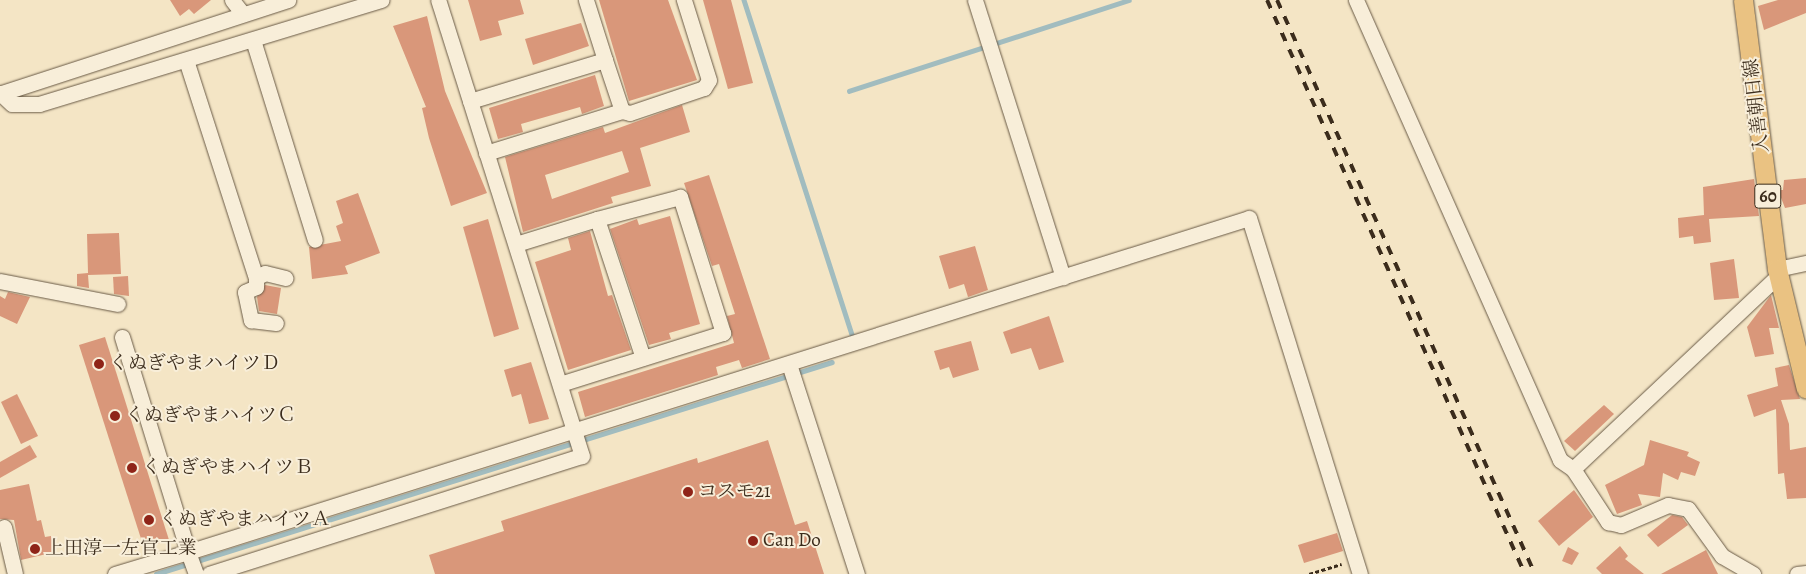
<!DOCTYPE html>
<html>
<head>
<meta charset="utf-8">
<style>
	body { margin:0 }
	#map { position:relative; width:1806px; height:574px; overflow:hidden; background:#f4e5c5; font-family:Alegreya,"Noto Serif JP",serif }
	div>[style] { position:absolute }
	.stream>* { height:4.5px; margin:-2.25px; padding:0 2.25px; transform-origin:2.25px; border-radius:2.25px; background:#a1bcbf }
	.building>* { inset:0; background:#d9977a }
	.path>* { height:2.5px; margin-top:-1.25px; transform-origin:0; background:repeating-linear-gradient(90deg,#3b2c1c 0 4px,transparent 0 6.5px) }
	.roads { filter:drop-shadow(0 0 1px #695a46) drop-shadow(0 0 1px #695a46) }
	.minor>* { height:15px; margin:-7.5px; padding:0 7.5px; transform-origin:7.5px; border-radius:7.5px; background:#f8eed9 }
	.major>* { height:19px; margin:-9.5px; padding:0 9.5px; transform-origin:9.5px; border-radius:9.5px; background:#eac282 }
	.rail>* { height:4px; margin-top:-2px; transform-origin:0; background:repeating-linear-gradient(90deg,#3b2c1c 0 9px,transparent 0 18px) }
	.dots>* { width:14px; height:14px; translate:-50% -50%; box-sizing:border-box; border:2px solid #f8eed9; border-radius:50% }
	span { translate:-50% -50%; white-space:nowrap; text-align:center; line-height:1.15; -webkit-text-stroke:4px #f8eed9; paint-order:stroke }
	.shield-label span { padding:1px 4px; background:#f8eed9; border:1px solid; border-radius:4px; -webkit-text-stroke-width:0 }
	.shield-label { font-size:18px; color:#3b2c1c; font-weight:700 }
	.street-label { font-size:19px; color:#3b2c1c }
	.poi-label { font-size:19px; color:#3b2c1c }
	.left { translate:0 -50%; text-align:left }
</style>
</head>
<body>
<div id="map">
	<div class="stream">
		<i style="left:744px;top:0;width:354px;rotate:72.1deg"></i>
		<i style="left:849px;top:91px;width:294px;rotate:-18deg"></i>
		<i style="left:156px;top:574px;width:708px;rotate:-17.41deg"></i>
	</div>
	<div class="building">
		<i style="clip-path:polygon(170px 0,211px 0,194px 14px,189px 9px,180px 16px)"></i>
		<i style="clip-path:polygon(468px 0,520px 0,524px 14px,498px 21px,502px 35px,480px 41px)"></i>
		<i style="clip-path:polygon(599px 0,668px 0,697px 80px,629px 101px)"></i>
		<i style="clip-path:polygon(703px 0,731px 0,753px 83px,728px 89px)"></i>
		<i style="clip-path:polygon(1778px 0,1806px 0,1806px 13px,1764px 30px,1758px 6px)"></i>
		<i style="clip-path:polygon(427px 16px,445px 91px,487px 193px,451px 206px,429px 138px,422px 108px,426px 107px,393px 26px)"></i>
		<i style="clip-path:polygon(581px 23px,589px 46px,533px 65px,525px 39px)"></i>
		<i style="clip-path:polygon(595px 75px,604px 106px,582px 114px,580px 107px,521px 124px,523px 132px,498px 139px,489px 108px)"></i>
		<i style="clip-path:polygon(evenodd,682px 105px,690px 132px,640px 148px,651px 186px,611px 197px,613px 203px,523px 232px,505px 157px,603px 127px,605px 133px,682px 105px,622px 151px,629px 172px,552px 199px,545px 175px,622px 151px)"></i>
		<i style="clip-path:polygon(709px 175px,770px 359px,742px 368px,739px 360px,716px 367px,718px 375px,585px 417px,578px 392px,734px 343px,727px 316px,735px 314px,719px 264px,712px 266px,684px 183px)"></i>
		<i style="clip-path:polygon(1806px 178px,1806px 204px,1785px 208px,1778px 190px,1783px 190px,1784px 180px)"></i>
		<i style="clip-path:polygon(1754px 179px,1759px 216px,1709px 219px,1711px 242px,1694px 244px,1693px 236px,1679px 238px,1678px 218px,1704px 215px,1703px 187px)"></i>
		<i style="clip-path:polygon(358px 193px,380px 253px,345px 266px,348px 274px,312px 279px,309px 247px,341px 241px,336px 226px,343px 223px,336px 201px)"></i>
		<i style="clip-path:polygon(670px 216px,700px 324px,669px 333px,671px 339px,649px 345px,610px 229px,637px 219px,639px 225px)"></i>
		<i style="clip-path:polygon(488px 219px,519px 329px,494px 337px,463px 227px)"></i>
		<i style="clip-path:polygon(590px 231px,608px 296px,612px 295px,631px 350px,568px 370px,535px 262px,571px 250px,568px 238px)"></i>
		<i style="clip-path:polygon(119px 233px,121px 274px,88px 275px,89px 288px,77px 286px,77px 274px,88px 273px,87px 234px)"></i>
		<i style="clip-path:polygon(975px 246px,988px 290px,968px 297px,964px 284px,949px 289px,939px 256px)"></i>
		<i style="clip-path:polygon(1734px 259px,1739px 298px,1714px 300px,1710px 263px)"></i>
		<i style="clip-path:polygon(128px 276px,129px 296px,114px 294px,113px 277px)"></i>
		<i style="clip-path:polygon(265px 285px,281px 288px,277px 314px,259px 311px,257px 297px)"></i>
		<i style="clip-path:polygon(8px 292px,30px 297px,17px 324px,0 316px,0 296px,5px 299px)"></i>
		<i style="clip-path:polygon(1771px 295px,1779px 328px,1769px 328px,1774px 354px,1755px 357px,1747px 327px)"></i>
		<i style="clip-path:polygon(1049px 316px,1064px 362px,1039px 370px,1031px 348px,1011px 354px,1003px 332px)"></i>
		<i style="clip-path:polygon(105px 337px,169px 540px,144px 548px,79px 345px)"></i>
		<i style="clip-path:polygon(971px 341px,979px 370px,953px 378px,949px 367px,940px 370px,934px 351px)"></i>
		<i style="clip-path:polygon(531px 362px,549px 419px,529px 424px,521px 394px,512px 397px,504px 370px)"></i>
		<i style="clip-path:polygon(1789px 365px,1800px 399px,1781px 400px,1789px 424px,1790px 450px,1806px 447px,1806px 498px,1787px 499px,1784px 473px,1778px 474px,1776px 409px,1754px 417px,1747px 395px,1778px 386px,1775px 368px)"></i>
		<i style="clip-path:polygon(17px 394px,38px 436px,21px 444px,1px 402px)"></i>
		<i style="clip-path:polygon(1604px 405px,1614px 414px,1575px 451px,1564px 441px)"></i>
		<i style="clip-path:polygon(768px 440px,795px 525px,807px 521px,824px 574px,435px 574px,429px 555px,504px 531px,501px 521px,697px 458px,698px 463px)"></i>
		<i style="clip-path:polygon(1650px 440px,1689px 452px,1687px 456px,1700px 462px,1695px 476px,1681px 472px,1678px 480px,1663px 473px,1660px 497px,1638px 494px,1642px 505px,1617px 514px,1605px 485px,1644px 465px)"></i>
		<i style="clip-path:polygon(30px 445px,37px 457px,0 478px,0 462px)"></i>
		<i style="clip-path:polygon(29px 484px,37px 521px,41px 520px,45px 537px,51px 536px,55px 552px,21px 560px,14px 520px,0 519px,0 490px)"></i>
		<i style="clip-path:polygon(1574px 490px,1593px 517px,1559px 546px,1538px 521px)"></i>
		<i style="clip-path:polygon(1672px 515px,1682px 517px,1688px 525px,1658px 547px,1647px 535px)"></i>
		<i style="clip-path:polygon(1337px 533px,1343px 551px,1304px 563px,1298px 545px)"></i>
		<i style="clip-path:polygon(1620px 546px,1628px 556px,1625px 559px,1644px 574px,1602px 574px,1596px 568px)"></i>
		<i style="clip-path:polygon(1568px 547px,1579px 553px,1572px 565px,1562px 561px)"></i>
		<i style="clip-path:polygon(1706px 550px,1718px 574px,1661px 574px,1693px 557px)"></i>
	</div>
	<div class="path">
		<i style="left:1309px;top:574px;width:34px;rotate:-17deg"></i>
	</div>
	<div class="roads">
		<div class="minor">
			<i style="left:232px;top:0;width:18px;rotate:52deg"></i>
			<i style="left:975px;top:0;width:291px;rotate:72.4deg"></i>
			<i style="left:1356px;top:0;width:503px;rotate:66.08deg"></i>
			<i style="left:1560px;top:460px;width:16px;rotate:35deg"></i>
			<i style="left:1573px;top:469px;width:64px;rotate:56.6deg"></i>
			<i style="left:1608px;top:522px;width:13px;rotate:13deg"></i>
			<i style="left:1621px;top:525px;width:51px;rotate:-23.1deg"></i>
			<i style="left:1668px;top:505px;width:20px;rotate:11deg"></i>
			<i style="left:1688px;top:509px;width:58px;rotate:54.1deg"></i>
			<i style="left:1722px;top:556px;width:36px;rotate:30deg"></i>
			<i style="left:253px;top:40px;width:209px;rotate:72.8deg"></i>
			<i style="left:186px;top:60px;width:229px;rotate:72.2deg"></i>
			<i style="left:256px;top:278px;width:10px;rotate:-29deg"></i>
			<i style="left:265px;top:273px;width:21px;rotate:14deg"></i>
			<i style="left:0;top:93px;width:16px;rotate:43deg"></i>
			<i style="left:12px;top:104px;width:27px"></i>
			<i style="left:39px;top:104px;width:358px;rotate:-16.9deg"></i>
			<i style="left:2px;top:93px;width:301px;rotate:-18deg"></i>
			<i style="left:470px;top:101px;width:141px;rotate:-16.9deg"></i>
			<i style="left:605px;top:60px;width:63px;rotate:-107.6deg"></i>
			<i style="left:622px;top:111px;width:8px;rotate:14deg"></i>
			<i style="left:630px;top:113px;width:78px;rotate:-18.7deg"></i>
			<i style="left:704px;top:88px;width:9px;rotate:-58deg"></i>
			<i style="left:709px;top:80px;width:84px;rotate:-107.4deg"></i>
			<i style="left:486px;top:153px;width:142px;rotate:-17.2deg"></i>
			<i style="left:622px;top:111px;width:54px;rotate:-108.4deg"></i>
			<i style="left:516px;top:244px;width:85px;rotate:-17.2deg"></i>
			<i style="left:597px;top:219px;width:146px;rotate:71.7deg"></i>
			<i style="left:1777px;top:269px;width:30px;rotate:-12deg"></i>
			<i style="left:256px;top:278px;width:9px;rotate:90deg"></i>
			<i style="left:256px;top:287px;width:12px;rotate:156deg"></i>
			<i style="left:245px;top:292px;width:29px;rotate:78deg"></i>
			<i style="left:251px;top:320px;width:25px;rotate:7deg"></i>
			<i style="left:0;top:281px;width:120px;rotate:11deg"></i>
			<i style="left:122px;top:337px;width:225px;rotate:72.9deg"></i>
			<i style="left:188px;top:552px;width:1112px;rotate:-17.47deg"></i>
			<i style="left:1249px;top:218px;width:373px;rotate:72.7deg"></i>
			<i style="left:789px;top:364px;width:221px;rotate:72.1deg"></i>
			<i style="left:560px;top:384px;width:171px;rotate:-17.4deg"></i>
			<i style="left:723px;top:333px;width:143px;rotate:-107.5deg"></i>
			<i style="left:680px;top:197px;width:86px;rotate:165.2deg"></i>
			<i style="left:1573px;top:469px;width:282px;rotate:-43.3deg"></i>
			<i style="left:4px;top:527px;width:48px;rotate:76.8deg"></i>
			<i style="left:115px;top:574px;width:76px;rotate:-16.8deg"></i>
			<i style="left:188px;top:552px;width:23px;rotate:70deg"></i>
			<i style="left:209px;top:574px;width:391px;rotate:-17.6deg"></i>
			<i style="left:582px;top:456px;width:478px;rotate:-107.5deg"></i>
			<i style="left:1797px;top:574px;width:9px;rotate:-6deg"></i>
		</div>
		<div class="major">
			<i style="left:1743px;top:0;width:271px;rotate:82.8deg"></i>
			<i style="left:1777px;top:269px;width:123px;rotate:76.4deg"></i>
		</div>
	</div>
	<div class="rail">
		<i style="left:1267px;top:0;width:629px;rotate:65.8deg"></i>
		<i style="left:1277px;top:0;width:629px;rotate:65.8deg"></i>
	</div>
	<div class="dots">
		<i style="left:99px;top:364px;background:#8f2418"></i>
		<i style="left:115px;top:416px;background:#8f2418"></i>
		<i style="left:132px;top:468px;background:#8f2418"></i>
		<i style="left:688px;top:492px;background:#8f2418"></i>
		<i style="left:149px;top:520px;background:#8f2418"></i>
		<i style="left:753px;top:541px;background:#8f2418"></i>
		<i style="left:35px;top:549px;background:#8f2418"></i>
	</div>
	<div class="shield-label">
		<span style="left:1768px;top:196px">60</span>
	</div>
	<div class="street-label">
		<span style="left:1757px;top:106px;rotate:-97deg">入善朝日線</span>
	</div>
	<div class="poi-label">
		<span class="left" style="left:109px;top:364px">くぬぎやまハイツＤ</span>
		<span class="left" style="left:125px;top:416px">くぬぎやまハイツＣ</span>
		<span class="left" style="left:142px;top:468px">くぬぎやまハイツＢ</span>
		<span class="left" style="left:698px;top:492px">コスモ21</span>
		<span class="left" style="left:159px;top:520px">くぬぎやまハイツＡ</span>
		<span class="left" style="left:763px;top:541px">Can Do</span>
		<span class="left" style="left:45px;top:549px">上田淳一左官工業</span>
	</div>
</div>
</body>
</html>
